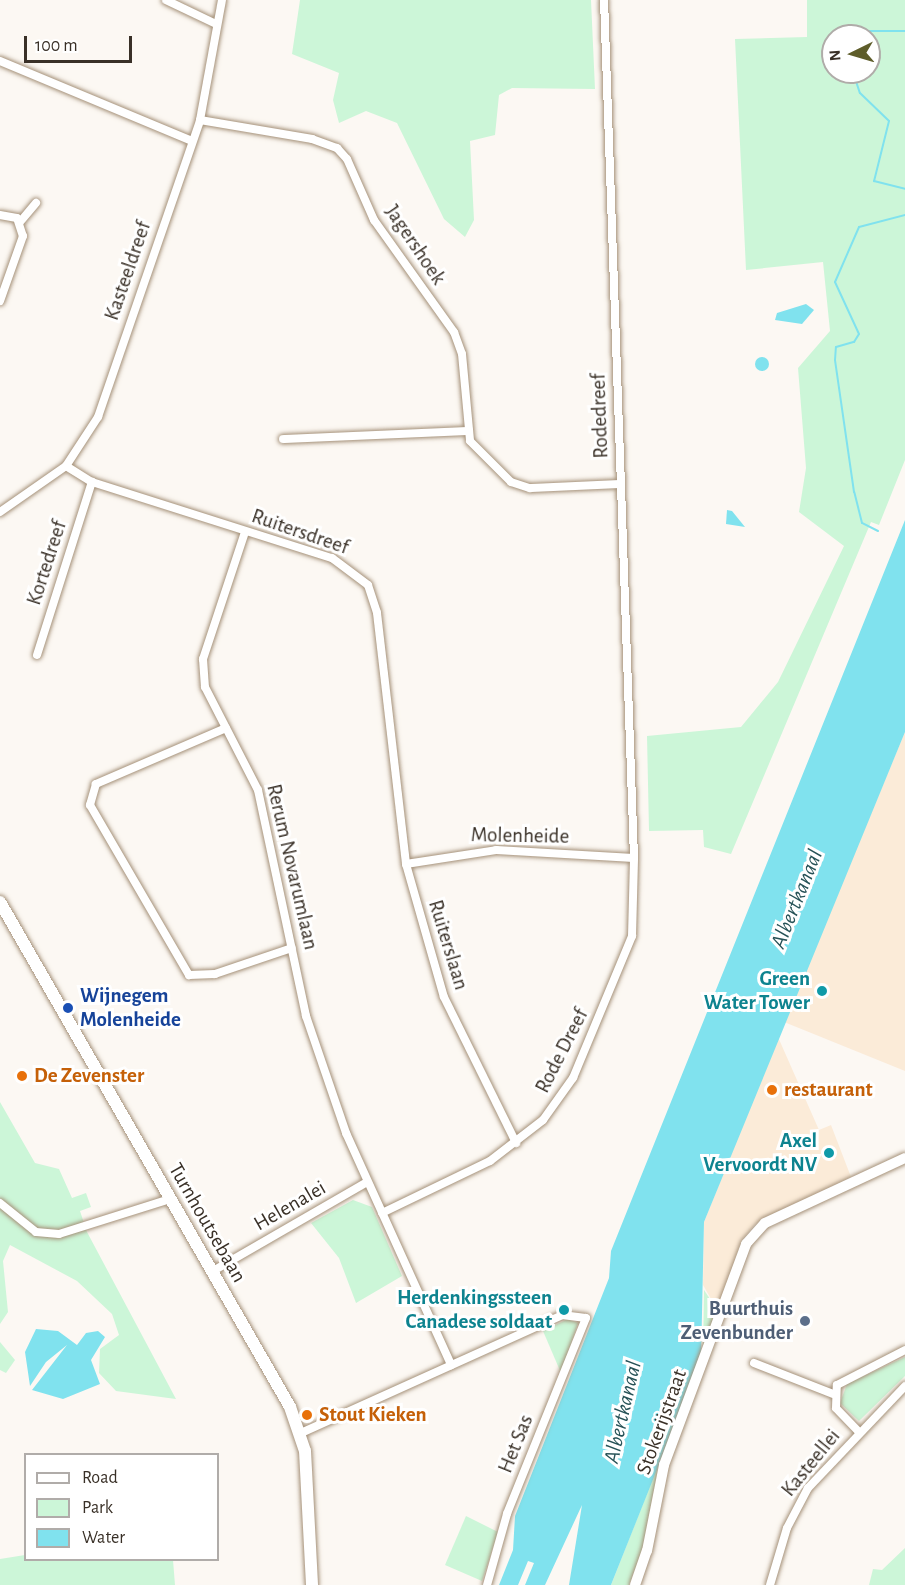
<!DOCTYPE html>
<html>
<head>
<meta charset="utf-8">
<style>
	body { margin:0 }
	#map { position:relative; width:905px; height:1585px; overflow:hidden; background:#fcf8f3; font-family:"Alegreya Sans",sans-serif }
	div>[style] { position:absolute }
	.built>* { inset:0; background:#fbebd8 }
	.green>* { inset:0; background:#ccf6d8 }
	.water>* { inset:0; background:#80e2ee }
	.round { border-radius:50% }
	.stream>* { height:2px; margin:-1px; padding:0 1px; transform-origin:1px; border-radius:1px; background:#80e2ee }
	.roads { filter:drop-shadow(0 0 2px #a59179) drop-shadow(0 0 2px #a59179) }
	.minor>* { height:8px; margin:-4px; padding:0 4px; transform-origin:4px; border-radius:4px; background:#fff }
	.tertiary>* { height:10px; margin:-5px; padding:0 5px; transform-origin:5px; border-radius:5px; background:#fff }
	.secondary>* { height:12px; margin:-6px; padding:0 6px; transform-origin:6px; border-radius:6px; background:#fff }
	.dots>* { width:16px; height:16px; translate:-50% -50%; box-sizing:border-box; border:3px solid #fff; border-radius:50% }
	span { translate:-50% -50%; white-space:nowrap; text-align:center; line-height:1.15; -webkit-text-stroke:6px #fff; paint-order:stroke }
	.street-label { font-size:21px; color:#393027 }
	.culture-label { font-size:21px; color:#0d838f; font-weight:700 }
	.right { translate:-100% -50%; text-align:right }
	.transit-label { font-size:21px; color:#164399; font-weight:700 }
	.left { translate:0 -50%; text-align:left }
	.food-label { font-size:21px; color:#c56008; font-weight:700 }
	.service-label { font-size:21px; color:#4e5e75; font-weight:700 }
	.water-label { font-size:22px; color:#265257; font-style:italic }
	.legend { position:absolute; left:24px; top:1453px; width:195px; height:108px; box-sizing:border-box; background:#fff; border:2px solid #b0aca9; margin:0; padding:8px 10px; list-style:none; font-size:18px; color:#393027 }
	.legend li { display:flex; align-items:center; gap:12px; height:30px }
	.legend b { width:30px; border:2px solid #b0aca9 }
	.north { position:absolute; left:821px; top:24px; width:60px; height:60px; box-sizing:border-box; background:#fff; border:2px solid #b0aca9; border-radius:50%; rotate:265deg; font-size:16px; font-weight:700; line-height:24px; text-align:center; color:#393027 }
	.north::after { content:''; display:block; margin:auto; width:21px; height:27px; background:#5e5d2a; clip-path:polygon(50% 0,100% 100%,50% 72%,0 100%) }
	.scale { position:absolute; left:24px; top:36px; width:108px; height:27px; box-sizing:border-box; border:3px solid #393027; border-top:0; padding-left:8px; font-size:18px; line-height:21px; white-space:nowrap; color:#393027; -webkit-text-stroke:4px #fff; paint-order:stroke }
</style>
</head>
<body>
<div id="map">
	<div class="built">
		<i style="clip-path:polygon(905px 732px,905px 1071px,784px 1022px)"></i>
		<i style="clip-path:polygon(778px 1037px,819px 1130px,831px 1125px,851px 1177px,755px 1224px,741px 1241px,718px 1311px,703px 1285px,704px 1222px)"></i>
	</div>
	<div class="green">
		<i style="clip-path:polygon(300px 0,591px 0,595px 89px,512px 88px,499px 95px,495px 135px,470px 141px,474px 220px,465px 237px,444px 219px,397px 123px,366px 111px,339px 123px,333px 100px,339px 73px,292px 54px)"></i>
		<i style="clip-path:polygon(evenodd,807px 0,905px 0,905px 460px,879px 525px,871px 522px,731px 854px,704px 847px,703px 830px,649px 831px,647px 736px,741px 727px,778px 682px,844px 546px,799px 512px,806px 468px,798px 368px,830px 331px,823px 262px,746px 270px,735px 39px,807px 37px,807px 0,833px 36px,869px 36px,869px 72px,833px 72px,833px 36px)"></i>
		<i style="clip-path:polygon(0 1102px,35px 1163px,59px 1169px,72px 1198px,86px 1193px,91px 1207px,80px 1211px,87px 1232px,176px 1399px,116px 1391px,99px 1373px,100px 1349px,119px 1335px,112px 1314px,77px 1281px,10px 1245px,3px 1261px,8px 1312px,0 1324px)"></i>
		<i style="clip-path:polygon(353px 1200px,372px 1207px,402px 1276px,356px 1303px,339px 1258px,311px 1223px)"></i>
		<i style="clip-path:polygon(704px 1290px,718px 1311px,703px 1354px)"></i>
		<i style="clip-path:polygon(568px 1319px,578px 1323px,561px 1373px,543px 1331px)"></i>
		<i style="clip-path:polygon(0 1342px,15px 1360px,6px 1373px,0 1370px)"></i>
		<i style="clip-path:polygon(905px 1357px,905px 1376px,859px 1421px,840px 1403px,847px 1384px)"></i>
		<i style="clip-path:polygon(659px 1463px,642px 1550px,629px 1585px,611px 1585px)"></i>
		<i style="clip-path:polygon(466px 1516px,498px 1532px,482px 1581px,445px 1565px)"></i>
		<i style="clip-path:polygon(905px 1548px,905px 1585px,869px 1585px,873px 1569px,882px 1570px)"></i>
		<i style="clip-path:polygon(25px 1555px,26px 1560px,173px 1560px,175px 1585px,0 1585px,0 1559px)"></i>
	</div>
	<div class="water">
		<i style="clip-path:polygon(806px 304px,814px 310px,802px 324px,775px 320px,777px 313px)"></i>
		<i class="round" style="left:755px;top:357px;width:14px;height:14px"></i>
		<i style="clip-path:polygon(727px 510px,732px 511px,745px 527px,726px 524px)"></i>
		<i style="clip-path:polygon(905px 520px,905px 732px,704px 1222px,701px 1359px,611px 1585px,569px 1585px,582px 1505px,545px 1585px,525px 1585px,534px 1563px,528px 1561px,518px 1585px,499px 1585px,513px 1550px,515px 1516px,609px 1278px,611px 1251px)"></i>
		<i style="clip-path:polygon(36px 1329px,58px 1331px,77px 1345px,86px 1333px,98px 1331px,105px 1337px,91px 1360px,100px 1384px,63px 1399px,32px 1390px,67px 1345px,46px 1362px,30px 1386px,25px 1352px)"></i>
	</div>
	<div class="stream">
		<i style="left:862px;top:36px;width:9px;rotate:-32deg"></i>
		<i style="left:870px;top:31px;width:35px"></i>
		<i style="left:853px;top:72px;width:22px;rotate:72deg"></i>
		<i style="left:860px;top:93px;width:40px;rotate:44deg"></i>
		<i style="left:889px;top:121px;width:62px;rotate:104deg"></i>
		<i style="left:874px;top:181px;width:32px;rotate:14deg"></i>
		<i style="left:878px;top:531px;width:18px;rotate:-153deg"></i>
		<i style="left:862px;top:523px;width:32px;rotate:-104deg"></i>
		<i style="left:854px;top:492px;width:133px;rotate:-98.2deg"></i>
		<i style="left:835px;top:360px;width:13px;rotate:-86deg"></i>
		<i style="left:836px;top:347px;width:19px;rotate:-16deg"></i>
		<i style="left:854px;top:342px;width:9px;rotate:-58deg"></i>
		<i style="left:859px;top:334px;width:57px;rotate:-114.8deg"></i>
		<i style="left:835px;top:282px;width:60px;rotate:-66.4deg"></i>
		<i style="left:859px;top:227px;width:48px;rotate:-14.6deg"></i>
	</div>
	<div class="roads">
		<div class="minor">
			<i style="left:166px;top:0;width:55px;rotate:25.6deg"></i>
			<i style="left:0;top:61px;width:208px;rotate:22.6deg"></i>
			<i style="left:200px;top:120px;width:114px;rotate:9.6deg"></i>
			<i style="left:312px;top:139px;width:27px;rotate:20deg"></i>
			<i style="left:337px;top:148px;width:15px;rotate:48deg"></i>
			<i style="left:347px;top:159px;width:67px;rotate:66.1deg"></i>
			<i style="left:374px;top:220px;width:138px;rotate:54.5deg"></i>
			<i style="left:454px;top:332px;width:23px;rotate:70deg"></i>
			<i style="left:462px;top:354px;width:87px;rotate:84.7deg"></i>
			<i style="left:470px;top:441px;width:58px;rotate:45deg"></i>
			<i style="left:511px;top:482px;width:20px;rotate:18deg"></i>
			<i style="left:530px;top:488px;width:91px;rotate:-2.5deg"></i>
			<i style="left:0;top:215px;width:17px;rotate:10deg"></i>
			<i style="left:17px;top:218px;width:19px;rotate:72deg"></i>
			<i style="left:23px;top:236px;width:69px;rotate:109.5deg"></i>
			<i style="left:20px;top:222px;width:25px;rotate:-50deg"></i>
			<i style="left:283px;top:439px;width:186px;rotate:-2.5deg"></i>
			<i style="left:66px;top:466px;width:31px;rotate:32deg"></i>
			<i style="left:92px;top:482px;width:252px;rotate:17.6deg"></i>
			<i style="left:332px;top:558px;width:45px;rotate:36.9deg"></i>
			<i style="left:368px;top:585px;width:29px;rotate:72deg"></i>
			<i style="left:377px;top:613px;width:253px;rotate:83.4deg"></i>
			<i style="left:406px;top:864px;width:138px;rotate:74.1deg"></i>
			<i style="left:444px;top:997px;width:163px;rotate:63.7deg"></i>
			<i style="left:0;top:512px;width:80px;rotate:-34.9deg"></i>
			<i style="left:66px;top:466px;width:59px;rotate:-56.9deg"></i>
			<i style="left:98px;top:417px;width:314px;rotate:-71deg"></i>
			<i style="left:200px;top:120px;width:122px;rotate:-79.6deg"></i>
			<i style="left:245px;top:532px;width:134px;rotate:108.3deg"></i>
			<i style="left:203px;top:659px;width:28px;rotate:86deg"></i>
			<i style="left:205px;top:687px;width:116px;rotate:62.8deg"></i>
			<i style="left:258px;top:790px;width:231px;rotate:78deg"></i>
			<i style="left:306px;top:1016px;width:124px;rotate:71.1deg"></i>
			<i style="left:346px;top:1133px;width:255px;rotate:65.6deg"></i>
			<i style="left:37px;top:655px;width:182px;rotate:-72.4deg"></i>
			<i style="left:226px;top:728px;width:142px;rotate:156.7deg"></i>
			<i style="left:96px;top:784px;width:22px;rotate:106deg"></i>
			<i style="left:90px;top:805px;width:197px;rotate:59.8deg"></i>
			<i style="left:189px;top:975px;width:26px;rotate:-2deg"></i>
			<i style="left:215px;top:974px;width:81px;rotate:-18.7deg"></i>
			<i style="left:406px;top:864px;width:91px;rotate:-8.8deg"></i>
			<i style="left:496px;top:850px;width:138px;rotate:3.3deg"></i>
			<i style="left:0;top:1203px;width:46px;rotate:38.9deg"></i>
			<i style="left:36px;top:1232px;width:23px;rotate:5deg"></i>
			<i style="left:59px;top:1234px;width:116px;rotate:-17.5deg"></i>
			<i style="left:382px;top:1213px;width:120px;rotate:-25.7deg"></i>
			<i style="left:490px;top:1161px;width:67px;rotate:-37.7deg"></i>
			<i style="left:543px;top:1120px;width:52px;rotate:-54.5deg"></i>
			<i style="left:573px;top:1078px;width:154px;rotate:-67.4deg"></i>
			<i style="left:632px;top:936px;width:78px;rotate:-88.5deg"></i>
			<i style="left:634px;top:858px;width:859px;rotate:-92deg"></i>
			<i style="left:213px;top:1271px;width:178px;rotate:-30deg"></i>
			<i style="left:754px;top:1363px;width:85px;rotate:21.4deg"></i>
			<i style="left:859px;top:1432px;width:33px;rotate:-134deg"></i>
			<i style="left:836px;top:1408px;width:23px;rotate:-88deg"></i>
			<i style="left:837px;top:1385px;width:76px;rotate:-27.2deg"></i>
			<i style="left:301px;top:1433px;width:286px;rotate:-24.3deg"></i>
			<i style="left:562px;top:1315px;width:24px;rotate:7deg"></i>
			<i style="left:586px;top:1318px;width:211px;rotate:112deg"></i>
			<i style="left:507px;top:1514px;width:74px;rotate:105.7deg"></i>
			<i style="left:770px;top:1585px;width:59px;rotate:-73.4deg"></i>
			<i style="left:787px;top:1528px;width:45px;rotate:-62.3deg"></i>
			<i style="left:808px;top:1488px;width:141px;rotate:-46.4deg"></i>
		</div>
		<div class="tertiary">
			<i style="left:635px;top:1585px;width:36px;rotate:-71deg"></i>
			<i style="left:647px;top:1551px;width:88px;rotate:-78.8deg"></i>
			<i style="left:664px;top:1465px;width:236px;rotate:-69.6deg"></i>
			<i style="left:746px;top:1244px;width:28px;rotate:-48deg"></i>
			<i style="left:765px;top:1223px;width:154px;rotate:-24.9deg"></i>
		</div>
		<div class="secondary">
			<i style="left:0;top:902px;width:582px;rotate:60.13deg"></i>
			<i style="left:290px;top:1407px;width:46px;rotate:71.2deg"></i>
			<i style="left:305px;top:1451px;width:134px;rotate:87deg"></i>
		</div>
	</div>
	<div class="dots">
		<i style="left:822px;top:991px;background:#0f9aa8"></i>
		<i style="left:68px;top:1008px;background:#1a4fb4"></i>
		<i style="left:22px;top:1076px;background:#e8710a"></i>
		<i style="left:772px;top:1090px;background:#e8710a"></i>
		<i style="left:829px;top:1153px;background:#0f9aa8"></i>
		<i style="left:564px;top:1310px;background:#0f9aa8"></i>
		<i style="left:805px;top:1321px;background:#5c6f8a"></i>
		<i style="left:307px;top:1415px;background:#e8710a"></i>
	</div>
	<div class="street-label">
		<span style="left:415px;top:245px;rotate:56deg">Jagershoek</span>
		<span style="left:128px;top:271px;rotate:-71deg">Kasteeldreef</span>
		<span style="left:600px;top:416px;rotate:-92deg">Rodedreef</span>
		<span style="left:300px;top:532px;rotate:19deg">Ruitersdreef</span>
		<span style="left:47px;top:563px;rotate:-72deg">Kortedreef</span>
		<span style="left:520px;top:836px;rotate:1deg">Molenheide</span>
		<span style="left:292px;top:867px;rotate:77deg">Rerum Novarumlaan</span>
		<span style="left:448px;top:945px;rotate:73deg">Ruiterslaan</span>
		<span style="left:562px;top:1051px;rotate:-63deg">Rode Dreef</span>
		<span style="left:290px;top:1206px;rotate:-30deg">Helenalei</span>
		<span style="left:207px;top:1223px;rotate:60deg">Turnhoutsebaan</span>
		<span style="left:662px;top:1422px;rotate:-70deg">Stokerijstraat</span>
		<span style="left:516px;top:1444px;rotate:-68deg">Het Sas</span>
		<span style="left:811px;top:1463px;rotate:-51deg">Kasteellei</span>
	</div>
	<div class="culture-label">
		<span class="right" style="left:810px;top:991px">Green<br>Water Tower</span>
		<span class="right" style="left:817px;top:1153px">Axel<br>Vervoordt NV</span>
		<span class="right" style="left:552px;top:1310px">Herdenkingssteen<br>Canadese soldaat</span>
	</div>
	<div class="transit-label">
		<span class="left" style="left:80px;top:1008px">Wijnegem<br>Molenheide</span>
	</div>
	<div class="food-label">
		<span class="left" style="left:34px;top:1076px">De Zevenster</span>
		<span class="left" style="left:784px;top:1090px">restaurant</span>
		<span class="left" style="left:319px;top:1415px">Stout Kieken</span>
	</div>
	<div class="service-label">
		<span class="right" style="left:793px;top:1321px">Buurthuis<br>Zevenbunder</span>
	</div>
	<div class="water-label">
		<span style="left:797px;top:899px;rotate:-68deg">Albertkanaal</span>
		<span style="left:623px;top:1412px;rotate:-77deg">Albertkanaal</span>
	</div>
	<ul class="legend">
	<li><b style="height:8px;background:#fff"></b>Road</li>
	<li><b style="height:16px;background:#ccf6d8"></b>Park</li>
	<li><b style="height:16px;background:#80e2ee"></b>Water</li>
	</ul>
	<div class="north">N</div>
	<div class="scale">100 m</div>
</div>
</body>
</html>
